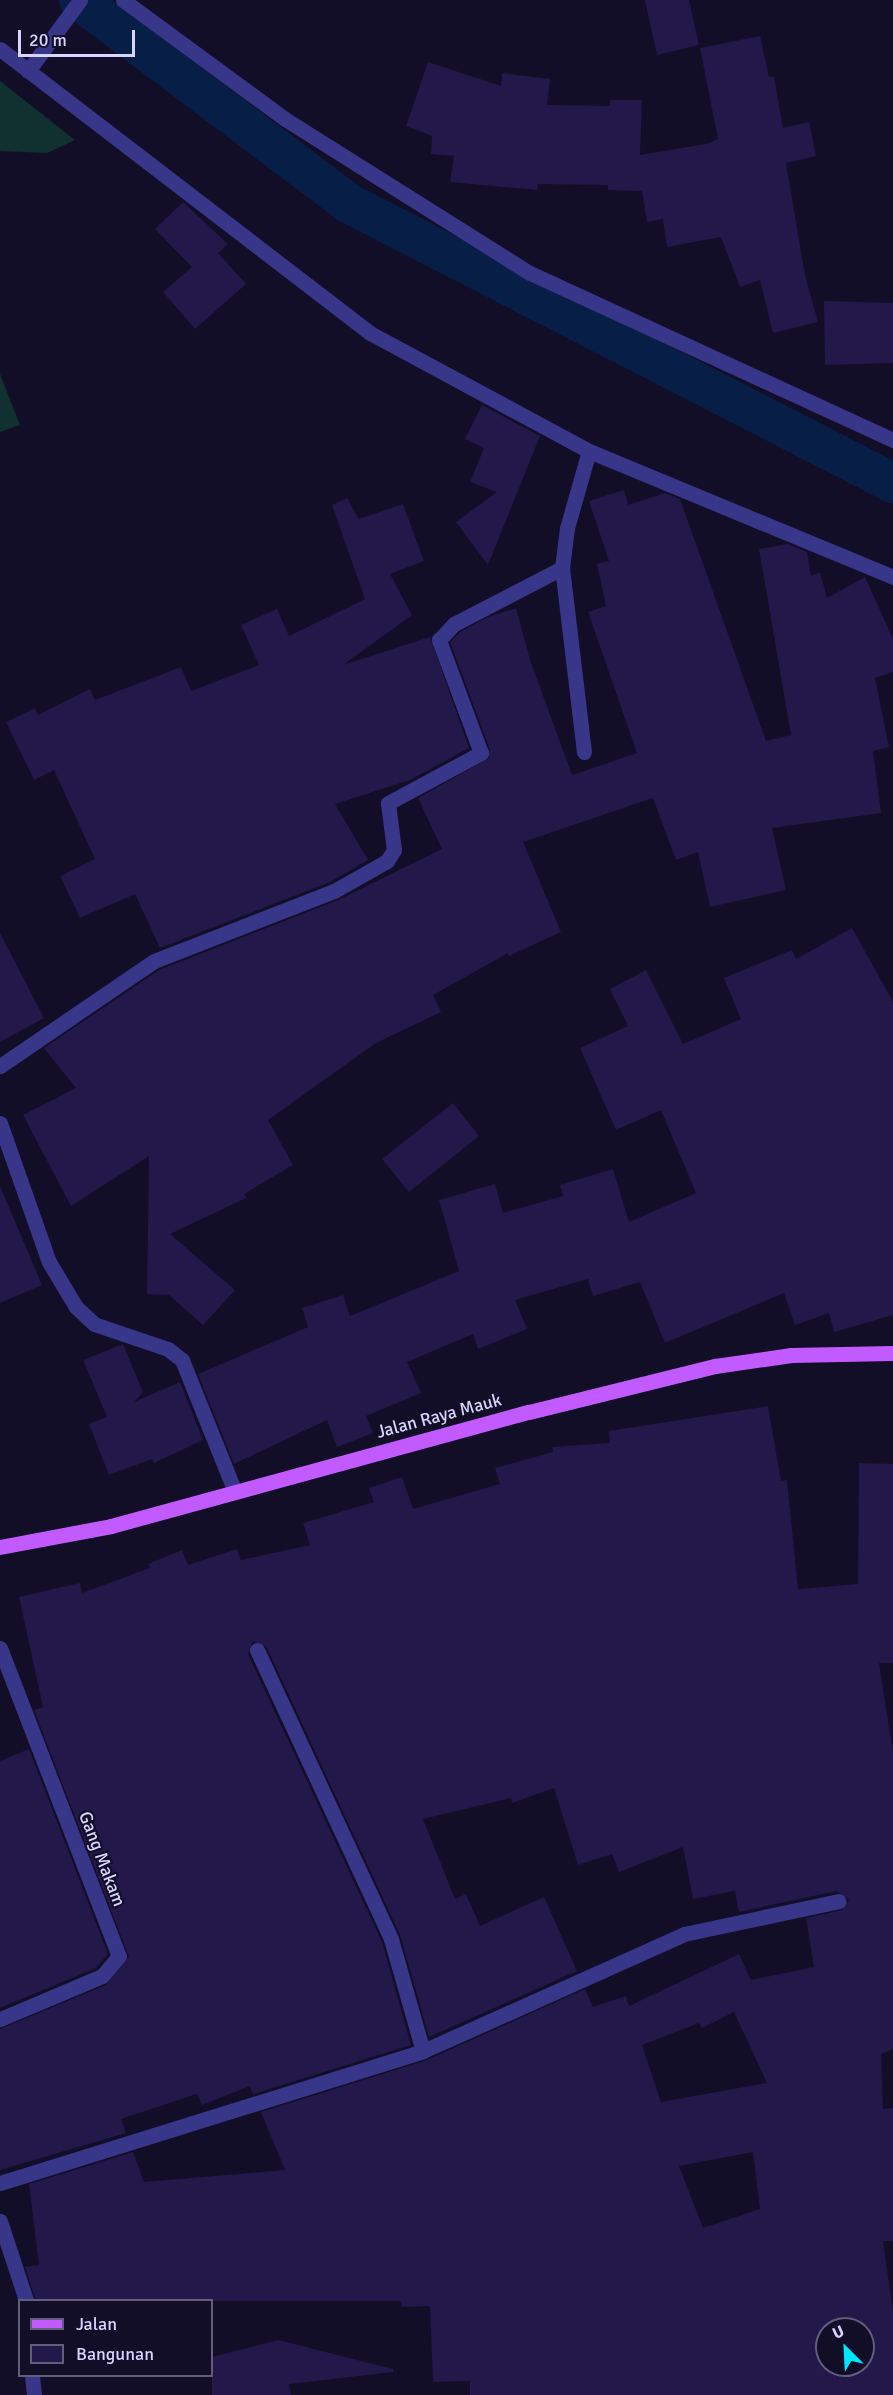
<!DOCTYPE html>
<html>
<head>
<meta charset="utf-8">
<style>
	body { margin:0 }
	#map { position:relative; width:893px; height:2395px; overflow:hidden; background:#120e27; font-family:Signika,sans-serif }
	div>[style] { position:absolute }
	.green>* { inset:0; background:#103130 }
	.canal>* { height:40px; margin:-20px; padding:0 20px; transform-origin:20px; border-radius:20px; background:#071e47 }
	.building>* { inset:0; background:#221849 }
	.minor>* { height:15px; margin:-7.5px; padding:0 7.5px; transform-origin:7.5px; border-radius:7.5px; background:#383689 }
	.primary>* { height:15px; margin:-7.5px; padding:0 7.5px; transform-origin:7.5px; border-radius:7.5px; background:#c15bff }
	span { translate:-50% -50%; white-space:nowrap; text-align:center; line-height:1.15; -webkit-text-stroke:4.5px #120e27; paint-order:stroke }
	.street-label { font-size:18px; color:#d8d4ff }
	.legend { position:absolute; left:18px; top:2299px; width:195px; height:78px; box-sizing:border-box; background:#120e27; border:2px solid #615d7d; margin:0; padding:8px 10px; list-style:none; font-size:18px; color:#d8d4ff }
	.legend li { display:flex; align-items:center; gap:12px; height:30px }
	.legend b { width:30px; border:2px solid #615d7d }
	.north { position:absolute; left:815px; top:2317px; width:60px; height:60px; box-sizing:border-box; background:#120e27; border:2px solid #615d7d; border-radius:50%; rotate:336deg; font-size:16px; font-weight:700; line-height:24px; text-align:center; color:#d8d4ff }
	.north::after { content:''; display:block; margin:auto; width:21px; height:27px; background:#00e6ff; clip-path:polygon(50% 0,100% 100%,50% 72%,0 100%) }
	.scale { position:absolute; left:18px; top:30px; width:117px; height:27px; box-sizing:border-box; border:3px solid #d8d4ff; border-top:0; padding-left:8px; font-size:18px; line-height:21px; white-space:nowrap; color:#d8d4ff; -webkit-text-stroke:4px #120e27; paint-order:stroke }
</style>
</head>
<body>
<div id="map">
	<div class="green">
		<i style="clip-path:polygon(0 81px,75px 140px,47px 153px,0 151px)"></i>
		<i style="clip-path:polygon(0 374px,20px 425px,0 432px)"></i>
	</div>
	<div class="canal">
		<i style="left:79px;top:0;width:337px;rotate:37deg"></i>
		<i style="left:348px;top:203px;width:613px;rotate:27.19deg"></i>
	</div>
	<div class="building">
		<i style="clip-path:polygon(645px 0,689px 0,699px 45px,657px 55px)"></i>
		<i style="clip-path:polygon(760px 36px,769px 77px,774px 77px,783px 128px,809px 122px,816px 156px,786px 163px,805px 275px,818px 322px,773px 333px,760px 280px,740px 287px,721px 237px,667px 247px,663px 219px,647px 222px,642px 191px,608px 190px,608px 185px,538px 184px,537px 190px,450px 182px,454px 156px,431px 154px,432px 136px,406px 126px,428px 62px,501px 86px,502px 73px,550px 79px,547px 105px,610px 106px,610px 100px,642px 100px,640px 155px,706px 144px,718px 139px,700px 48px)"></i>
		<i style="clip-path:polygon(183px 202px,228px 244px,218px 253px,246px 284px,195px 329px,163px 292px,192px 267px,155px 229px)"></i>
		<i style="clip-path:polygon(824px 301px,893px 303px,893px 363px,825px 365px)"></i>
		<i style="clip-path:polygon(482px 405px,540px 436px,488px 565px,456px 522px,497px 492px,470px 482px,484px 448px,465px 439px)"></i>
		<i style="clip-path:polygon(624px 490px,628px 505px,665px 493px,680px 499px,766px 741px,791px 735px,759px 549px,788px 544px,807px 552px,811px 576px,820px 572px,827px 598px,865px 577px,893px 639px,893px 672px,875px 678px,889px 747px,873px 751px,881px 813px,772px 828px,786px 890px,710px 907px,698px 852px,676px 860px,653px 798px,523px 842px,561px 932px,509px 956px,508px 953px,433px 995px,441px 1012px,376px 1043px,268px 1120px,293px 1165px,244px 1194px,246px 1198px,170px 1234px,235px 1290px,203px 1325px,169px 1295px,147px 1294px,149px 1156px,71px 1206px,23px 1115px,76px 1088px,44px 1048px,159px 970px,338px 900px,442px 849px,418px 798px,489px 758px,490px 750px,450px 642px,460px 632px,488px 617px,516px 608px,530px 660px,572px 775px,637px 753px,588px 612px,606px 606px,597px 564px,609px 561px,589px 501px)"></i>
		<i style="clip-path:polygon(347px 498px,359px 519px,403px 504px,424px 561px,390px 574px,412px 615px,343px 665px,430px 637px,469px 748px,410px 780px,335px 804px,368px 860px,330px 882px,160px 948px,135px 894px,80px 918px,60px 876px,95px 859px,54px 770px,34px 780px,6px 722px,35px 708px,38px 715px,90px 689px,95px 700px,181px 667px,191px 691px,259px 665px,241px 625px,277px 609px,289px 636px,365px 599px,332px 505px)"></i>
		<i style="clip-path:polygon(852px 928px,893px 1002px,893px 1315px,834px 1332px,829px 1313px,795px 1325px,784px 1293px,665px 1343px,640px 1282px,593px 1296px,588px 1279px,515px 1300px,527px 1329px,478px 1349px,473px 1334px,407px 1362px,421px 1393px,366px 1416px,373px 1433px,337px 1447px,327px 1420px,234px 1464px,198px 1374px,308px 1327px,302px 1308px,343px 1295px,350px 1316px,459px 1271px,439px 1200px,495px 1184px,503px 1213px,563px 1196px,560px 1185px,613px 1169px,629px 1222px,696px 1193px,661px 1110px,616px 1130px,580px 1048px,628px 1026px,610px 989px,646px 970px,683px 1044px,741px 1019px,724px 978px,792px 950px,796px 959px)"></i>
		<i style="clip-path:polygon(0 933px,44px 1018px,0 1042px)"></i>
		<i style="clip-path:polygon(453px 1103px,479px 1136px,409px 1192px,382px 1159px)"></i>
		<i style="clip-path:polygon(0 1186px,42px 1285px,0 1303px)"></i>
		<i style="clip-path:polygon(123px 1344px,143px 1392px,134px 1402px,180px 1382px,203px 1440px,154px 1463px,152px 1459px,109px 1475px,89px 1424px,107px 1417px,83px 1360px)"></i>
		<i style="clip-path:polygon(evenodd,768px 1406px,781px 1481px,787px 1480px,798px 1589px,858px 1584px,859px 1463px,893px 1464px,893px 1663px,879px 1663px,893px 1753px,893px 2049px,881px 2054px,883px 2109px,893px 2108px,893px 2241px,883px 2241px,893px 2312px,893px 2395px,470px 2395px,470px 2381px,433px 2382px,430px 2306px,402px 2307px,401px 2301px,36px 2301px,25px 2267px,39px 2265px,29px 2184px,133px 2152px,144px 2182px,285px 2170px,261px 2112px,427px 2060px,585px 1989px,593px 2007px,626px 1996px,629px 2006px,739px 1954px,751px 1980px,814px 1967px,806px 1918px,842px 1910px,849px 1900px,837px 1891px,739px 1912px,735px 1891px,693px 1899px,683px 1847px,619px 1872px,612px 1854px,578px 1865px,554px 1788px,512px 1803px,511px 1798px,423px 1819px,455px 1899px,466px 1894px,480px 1926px,544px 1897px,577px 1971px,429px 2037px,400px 1935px,266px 1646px,253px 1641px,248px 1654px,382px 1942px,411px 2045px,253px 2094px,250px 2086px,202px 2105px,197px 2094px,121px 2119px,126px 2133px,0 2170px,0 2029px,106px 1985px,129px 1957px,34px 1710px,43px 1707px,19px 1597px,80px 1583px,82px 1593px,150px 1568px,148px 1564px,182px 1550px,188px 1565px,237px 1549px,241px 1560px,310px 1545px,303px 1523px,374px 1502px,369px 1488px,402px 1477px,413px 1509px,500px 1484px,495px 1468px,553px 1452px,552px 1447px,610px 1443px,609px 1431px,768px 1406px,734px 2012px,767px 2083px,661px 2102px,642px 2045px,699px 2023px,702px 2028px,734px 2012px,768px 1406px,753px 2152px,760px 2209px,703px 2228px,679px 2166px,753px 2152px,768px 1406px,827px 2329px,863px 2329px,863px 2365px,827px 2365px,827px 2329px)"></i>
		<i style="clip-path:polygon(29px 1749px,108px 1954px,96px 1968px,0 2008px,0 1761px)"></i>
		<i style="clip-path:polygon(278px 2340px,393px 2369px,393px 2372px,289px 2384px,291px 2395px,212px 2395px,212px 2357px)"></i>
	</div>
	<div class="minor">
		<i style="left:123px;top:0;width:201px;rotate:36.3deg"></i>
		<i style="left:285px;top:119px;width:289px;rotate:32.2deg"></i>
		<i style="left:530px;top:273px;width:400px;rotate:24.7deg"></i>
		<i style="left:0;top:49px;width:466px;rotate:37.5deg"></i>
		<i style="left:370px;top:333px;width:249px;rotate:28.3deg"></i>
		<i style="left:589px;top:451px;width:329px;rotate:22.5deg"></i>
		<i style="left:28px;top:71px;width:88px;rotate:-53.8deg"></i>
		<i style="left:584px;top:752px;width:185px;rotate:-96.8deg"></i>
		<i style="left:562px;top:568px;width:40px;rotate:-82.9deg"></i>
		<i style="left:567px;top:528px;width:80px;rotate:-74.1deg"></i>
		<i style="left:0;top:1066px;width:186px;rotate:-34.3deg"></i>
		<i style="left:154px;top:961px;width:193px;rotate:-21.3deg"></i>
		<i style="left:334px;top:891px;width:61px;rotate:-29.5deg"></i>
		<i style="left:387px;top:861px;width:13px;rotate:-58deg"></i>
		<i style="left:394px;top:850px;width:47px;rotate:-97.3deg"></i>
		<i style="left:388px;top:803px;width:106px;rotate:-28.3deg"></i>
		<i style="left:481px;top:753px;width:121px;rotate:-110.4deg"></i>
		<i style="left:439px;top:640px;width:22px;rotate:-47deg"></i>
		<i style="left:454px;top:624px;width:122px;rotate:-27.4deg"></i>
		<i style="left:0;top:1123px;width:147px;rotate:70.6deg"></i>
		<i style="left:49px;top:1262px;width:52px;rotate:59deg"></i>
		<i style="left:76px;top:1307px;width:25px;rotate:43deg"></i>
		<i style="left:94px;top:1324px;width:78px;rotate:18.7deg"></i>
		<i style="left:168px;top:1349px;width:18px;rotate:38deg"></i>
		<i style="left:182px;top:1360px;width:142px;rotate:68.1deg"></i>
		<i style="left:0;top:1648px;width:330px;rotate:68.9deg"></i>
		<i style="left:119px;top:1956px;width:26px;rotate:130deg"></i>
		<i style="left:102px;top:1976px;width:111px;rotate:157.1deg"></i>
		<i style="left:257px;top:1650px;width:319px;rotate:65.1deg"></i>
		<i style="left:391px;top:1939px;width:116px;rotate:74.1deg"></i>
		<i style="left:0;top:2183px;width:443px;rotate:-17.3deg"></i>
		<i style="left:423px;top:2051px;width:286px;rotate:-24.1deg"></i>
		<i style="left:684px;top:1934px;width:158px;rotate:-12deg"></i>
		<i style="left:0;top:2221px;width:83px;rotate:71.8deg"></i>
		<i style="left:32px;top:2376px;width:19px;rotate:84deg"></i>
	</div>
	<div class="primary">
		<i style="left:0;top:1547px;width:113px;rotate:-10.7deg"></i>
		<i style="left:111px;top:1526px;width:433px;rotate:-15.3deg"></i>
		<i style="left:529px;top:1412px;width:192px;rotate:-13.9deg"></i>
		<i style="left:715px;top:1366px;width:77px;rotate:-8.2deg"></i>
		<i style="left:791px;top:1355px;width:102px;rotate:-1.1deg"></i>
	</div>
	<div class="street-label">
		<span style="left:439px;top:1416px;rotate:-15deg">Jalan Raya Mauk</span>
		<span style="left:102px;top:1859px;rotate:69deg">Gang Makam</span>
	</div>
	<ul class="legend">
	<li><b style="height:8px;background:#c15bff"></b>Jalan</li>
	<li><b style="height:16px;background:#221849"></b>Bangunan</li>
	</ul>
	<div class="north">U</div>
	<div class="scale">20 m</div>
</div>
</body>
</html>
